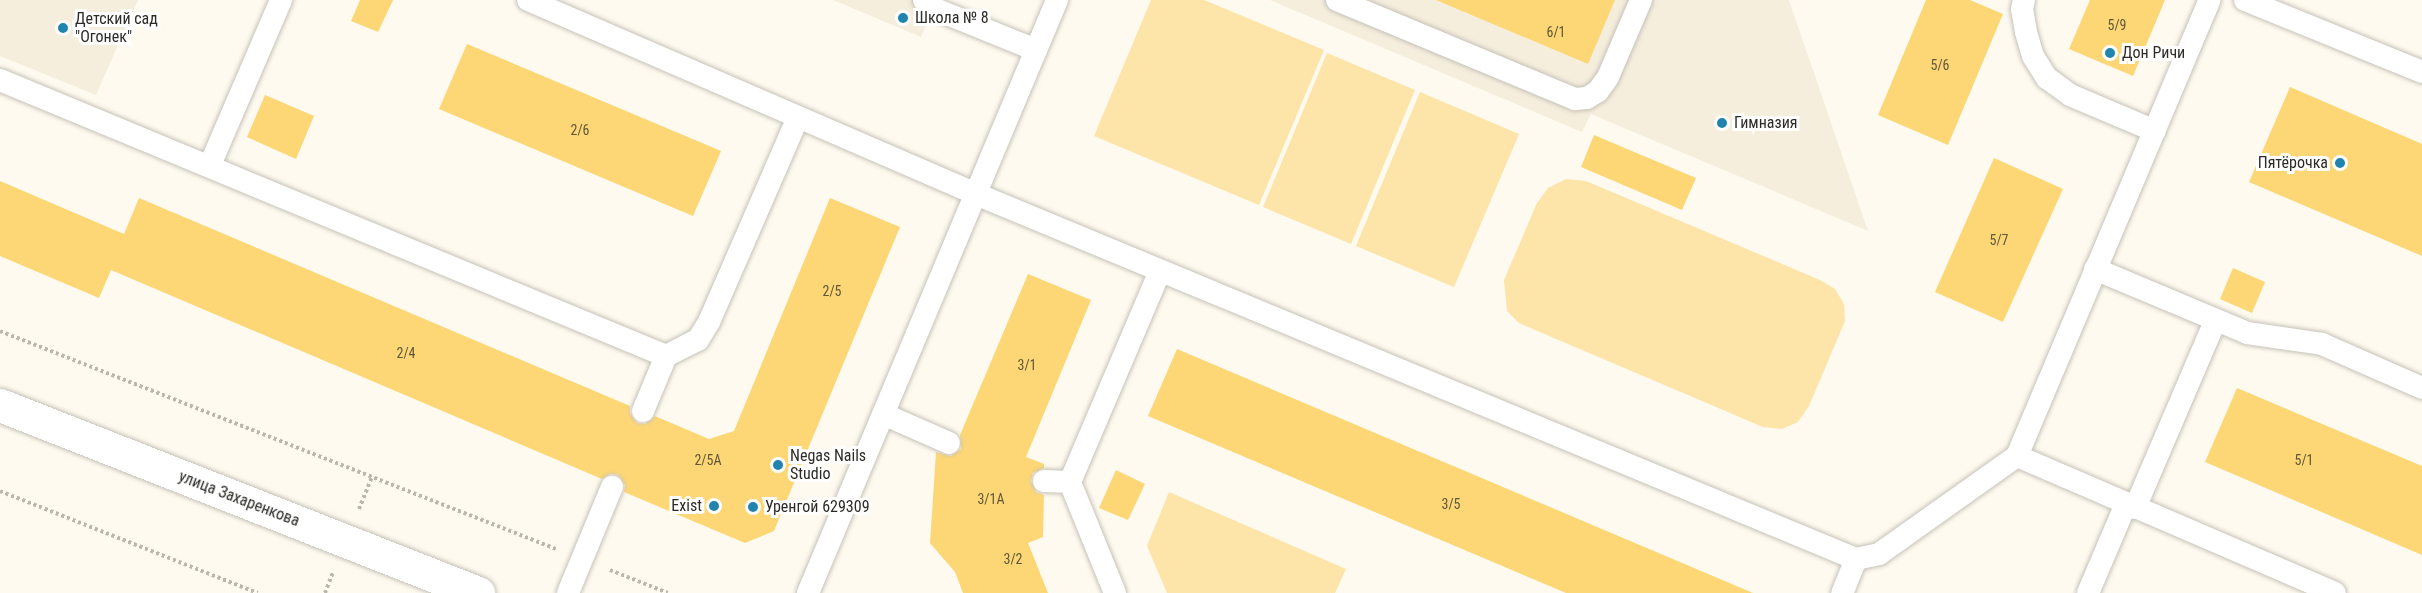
<!DOCTYPE html>
<html>
<head>
<meta charset="utf-8">
<style>
	body { margin:0 }
	#map { position:relative; width:2422px; height:593px; overflow:hidden; background:#fefaef; font-family:"Roboto Condensed",sans-serif }
	div>[style] { position:absolute }
	.built>* { inset:0; background:#f6eedd }
	.green>* { inset:0; background:#fde4a8 }
	.building>* { inset:0; background:#fdd776 }
	.path>* { height:4px; margin-top:-2px; transform-origin:0; background:repeating-linear-gradient(90deg,#bab7ae 0 3px,transparent 0 6px) }
	.roads { filter:drop-shadow(0 0 2px #c6c2b8) drop-shadow(0 0 2px #c6c2b8) }
	.service>* { height:22px; margin:-11px; padding:0 11px; transform-origin:11px; border-radius:11px; background:#fff }
	.minor>* { height:33px; margin:-16.5px; padding:0 16.5px; transform-origin:16.5px; border-radius:16.5px; background:#fff }
	.dots>* { width:16px; height:16px; translate:-50% -50%; box-sizing:border-box; border:3px solid #fff; border-radius:50% }
	span { translate:-50% -50%; white-space:nowrap; text-align:center; line-height:1.15; -webkit-text-stroke:6px #fff; paint-order:stroke }
	.number-label { font-size:14px; color:#60563b }
	.number-label span { -webkit-text-stroke-width:0 }
	.poi-label { font-size:16px; color:#2c2b27 }
	.left { translate:0 -50%; text-align:left }
	.right { translate:-100% -50%; text-align:right }
	.street-label { font-size:16px; color:#2c2b27 }
</style>
</head>
<body>
<div id="map">
	<div class="built">
		<i style="clip-path:polygon(0 0,138px 0,96px 95px,0 56px)"></i>
		<i style="clip-path:polygon(833px 0,937px 0,921px 37px)"></i>
		<i style="clip-path:polygon(1270px 0,1789px 0,1868px 231px,1591px 114px,1582px 132px)"></i>
	</div>
	<div class="green">
		<i style="clip-path:polygon(1151px 0,1204px 0,1324px 50px,1259px 205px,1094px 136px)"></i>
		<i style="clip-path:polygon(1327px 53px,1415px 90px,1351px 244px,1263px 207px)"></i>
		<i style="clip-path:polygon(1420px 92px,1519px 134px,1454px 287px,1356px 246px)"></i>
		<i style="clip-path:polygon(1566px 179px,1586px 181px,1820px 280px,1835px 289px,1844px 304px,1845px 321px,1809px 406px,1798px 422px,1782px 429px,1763px 427px,1519px 323px,1507px 311px,1504px 280px,1537px 203px,1548px 188px)"></i>
		<i style="clip-path:polygon(1169px 492px,1346px 569px,1335px 593px,1167px 593px,1147px 546px)"></i>
	</div>
	<div class="building">
		<i style="clip-path:polygon(360px 0,393px 0,378px 32px,351px 21px)"></i>
		<i style="clip-path:polygon(1436px 0,1615px 0,1588px 64px)"></i>
		<i style="clip-path:polygon(1926px 0,1970px 0,2003px 14px,1948px 145px,1878px 115px)"></i>
		<i style="clip-path:polygon(2090px 0,2165px 0,2133px 76px,2069px 49px)"></i>
		<i style="clip-path:polygon(467px 44px,721px 151px,693px 216px,439px 109px)"></i>
		<i style="clip-path:polygon(2290px 87px,2422px 144px,2422px 256px,2249px 182px)"></i>
		<i style="clip-path:polygon(265px 95px,314px 116px,296px 159px,247px 137px)"></i>
		<i style="clip-path:polygon(1594px 135px,1696px 178px,1682px 210px,1581px 167px)"></i>
		<i style="clip-path:polygon(1994px 158px,2063px 189px,2003px 322px,1935px 292px)"></i>
		<i style="clip-path:polygon(0 181px,124px 234px,139px 198px,630px 406px,630px 413px,637px 423px,645px 424px,655px 416px,709px 439px,734px 431px,830px 198px,900px 227px,774px 531px,745px 543px,624px 492px,625px 485px,618px 475px,610px 474px,602px 479px,111px 270px,99px 298px,0 256px)"></i>
		<i style="clip-path:polygon(2233px 268px,2265px 282px,2252px 313px,2220px 299px)"></i>
		<i style="clip-path:polygon(1028px 274px,1091px 300px,1026px 457px,1044px 464px,1044px 468px,1033px 473px,1031px 481px,1036px 492px,1044px 495px,1043px 537px,1028px 543px,1048px 593px,963px 593px,955px 572px,930px 543px,936px 452px,951px 456px,961px 449px,960px 435px)"></i>
		<i style="clip-path:polygon(1177px 349px,1753px 593px,1566px 593px,1148px 416px)"></i>
		<i style="clip-path:polygon(2237px 388px,2422px 466px,2422px 555px,2205px 462px)"></i>
		<i style="clip-path:polygon(1116px 470px,1145px 484px,1128px 520px,1099px 508px)"></i>
	</div>
	<div class="path">
		<i style="left:0;top:331px;width:597px;rotate:21.41deg"></i>
		<i style="left:0;top:491px;width:277px;rotate:21.6deg"></i>
		<i style="left:359px;top:509px;width:35px;rotate:-68deg"></i>
		<i style="left:610px;top:570px;width:62px;rotate:21.6deg"></i>
		<i style="left:325px;top:593px;width:22px;rotate:-69deg"></i>
	</div>
	<div class="roads">
		<div class="service">
			<i style="left:528px;top:0;width:488px;rotate:23.4deg"></i>
			<i style="left:976px;top:194px;width:953px;rotate:22.53deg"></i>
			<i style="left:1856px;top:559px;width:37px;rotate:112deg"></i>
			<i style="left:924px;top:0;width:14px;rotate:39deg"></i>
			<i style="left:935px;top:9px;width:109px;rotate:22.1deg"></i>
			<i style="left:1337px;top:0;width:258px;rotate:22.6deg"></i>
			<i style="left:1575px;top:99px;width:12px;rotate:-5deg"></i>
			<i style="left:1587px;top:98px;width:13px;rotate:-32deg"></i>
			<i style="left:1598px;top:91px;width:17px;rotate:-54deg"></i>
			<i style="left:1608px;top:77px;width:84px;rotate:-66.8deg"></i>
			<i style="left:2024px;top:0;width:9px;rotate:103deg"></i>
			<i style="left:2022px;top:9px;width:23px;rotate:80deg"></i>
			<i style="left:2026px;top:32px;width:25px;rotate:74deg"></i>
			<i style="left:2033px;top:56px;width:26px;rotate:58deg"></i>
			<i style="left:2047px;top:78px;width:29px;rotate:36deg"></i>
			<i style="left:2070px;top:95px;width:92px;rotate:23deg"></i>
			<i style="left:2245px;top:0;width:191px;rotate:22.1deg"></i>
			<i style="left:0;top:80px;width:721px;rotate:22.51deg"></i>
			<i style="left:666px;top:356px;width:36px;rotate:-27deg"></i>
			<i style="left:698px;top:340px;width:21px;rotate:-59deg"></i>
			<i style="left:709px;top:322px;width:223px;rotate:-66.5deg"></i>
			<i style="left:210px;top:165px;width:180px;rotate:-66.7deg"></i>
			<i style="left:2095px;top:269px;width:165px;rotate:22.8deg"></i>
			<i style="left:2247px;top:333px;width:76px;rotate:8.3deg"></i>
			<i style="left:2322px;top:344px;width:109px;rotate:23.7deg"></i>
			<i style="left:643px;top:411px;width:60px;rotate:-67.3deg"></i>
			<i style="left:883px;top:414px;width:72px;rotate:23.7deg"></i>
			<i style="left:2017px;top:456px;width:346px;rotate:23.3deg"></i>
			<i style="left:1044px;top:481px;width:26px;rotate:2deg"></i>
			<i style="left:2135px;top:508px;width:203px;rotate:-66.8deg"></i>
			<i style="left:1856px;top:559px;width:24px;rotate:-12deg"></i>
			<i style="left:1879px;top:554px;width:169px;rotate:-35.4deg"></i>
			<i style="left:2017px;top:456px;width:495px;rotate:-67.1deg"></i>
			<i style="left:568px;top:593px;width:115px;rotate:-67.5deg"></i>
			<i style="left:808px;top:593px;width:643px;rotate:-67.22deg"></i>
			<i style="left:1115px;top:593px;width:120px;rotate:-112.1deg"></i>
			<i style="left:1070px;top:482px;width:229px;rotate:-66.9deg"></i>
			<i style="left:2088px;top:593px;width:97px;rotate:-66.9deg"></i>
		</div>
		<div class="minor">
			<i style="left:0;top:405px;width:514px;rotate:21.47deg"></i>
		</div>
	</div>
	<div class="dots">
		<i style="left:903px;top:18px;background:#2084ae"></i>
		<i style="left:63px;top:28px;background:#2084ae"></i>
		<i style="left:2110px;top:53px;background:#2084ae"></i>
		<i style="left:1722px;top:123px;background:#2084ae"></i>
		<i style="left:2340px;top:163px;background:#2084ae"></i>
		<i style="left:778px;top:465px;background:#2084ae"></i>
		<i style="left:714px;top:506px;background:#2084ae"></i>
		<i style="left:753px;top:507px;background:#2084ae"></i>
	</div>
	<div class="number-label">
		<span style="left:2117px;top:25px">5/9</span>
		<span style="left:1556px;top:32px">6/1</span>
		<span style="left:1940px;top:65px">5/6</span>
		<span style="left:580px;top:130px">2/6</span>
		<span style="left:1999px;top:240px">5/7</span>
		<span style="left:832px;top:291px">2/5</span>
		<span style="left:406px;top:353px">2/4</span>
		<span style="left:1027px;top:365px">3/1</span>
		<span style="left:708px;top:460px">2/5А</span>
		<span style="left:2304px;top:460px">5/1</span>
		<span style="left:991px;top:499px">3/1А</span>
		<span style="left:1451px;top:504px">3/5</span>
		<span style="left:1013px;top:559px">3/2</span>
	</div>
	<div class="poi-label">
		<span class="left" style="left:915px;top:18px">Школа № 8</span>
		<span class="left" style="left:75px;top:28px">Детский сад<br>"Огонек"</span>
		<span class="left" style="left:2122px;top:53px">Дон Ричи</span>
		<span class="left" style="left:1734px;top:123px">Гимназия</span>
		<span class="right" style="left:2328px;top:163px">Пятёрочка</span>
		<span class="left" style="left:790px;top:465px">Negas Nails<br>Studio</span>
		<span class="right" style="left:702px;top:506px">Exist</span>
		<span class="left" style="left:765px;top:507px">Уренгой 629309</span>
	</div>
	<div class="street-label">
		<span style="left:239px;top:499px;rotate:21deg">улица Захаренкова</span>
	</div>
</div>
</body>
</html>
